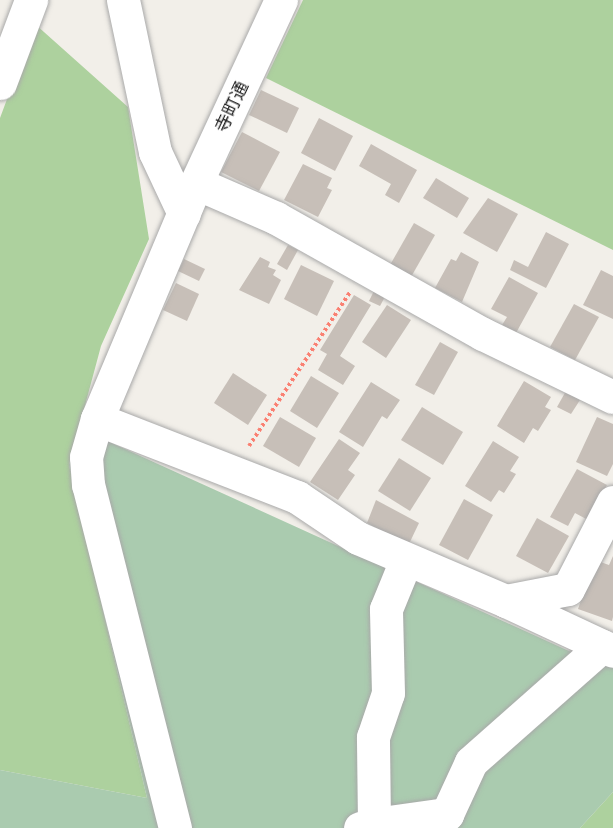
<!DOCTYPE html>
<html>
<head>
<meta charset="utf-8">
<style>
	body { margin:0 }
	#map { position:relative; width:613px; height:828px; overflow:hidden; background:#f2efe9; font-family:"Varela Round","Noto Sans JP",sans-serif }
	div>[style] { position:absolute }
	.forest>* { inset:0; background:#add19e }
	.cemetery>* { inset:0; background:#aacbaf }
	.building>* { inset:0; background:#c7bfb8 }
	.path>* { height:4px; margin-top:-2px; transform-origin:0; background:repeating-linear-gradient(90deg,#fa8072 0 3px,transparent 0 6px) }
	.roads { filter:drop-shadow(0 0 2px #a9a9a9) drop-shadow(0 0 2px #a9a9a9) }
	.minor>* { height:33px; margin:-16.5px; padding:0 16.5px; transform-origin:16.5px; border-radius:16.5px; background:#fff }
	span { translate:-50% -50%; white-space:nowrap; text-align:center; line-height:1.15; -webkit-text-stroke:4.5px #fff; paint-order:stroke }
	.street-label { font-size:18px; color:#222 }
</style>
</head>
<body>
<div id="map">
	<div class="forest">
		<i style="clip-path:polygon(303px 0,613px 0,613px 250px,266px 78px)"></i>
		<i style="clip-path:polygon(35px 24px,128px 107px,149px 239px,101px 346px,69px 465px,147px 798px,0 770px,0 118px)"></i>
		<i style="clip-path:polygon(613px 792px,613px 828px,580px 828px)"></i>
	</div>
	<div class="cemetery">
		<i style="clip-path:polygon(81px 429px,602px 666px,613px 634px,613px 792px,580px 828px,0 828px,0 770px,147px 798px,69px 465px)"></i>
	</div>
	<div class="building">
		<i style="clip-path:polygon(261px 90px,299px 108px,287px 133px,249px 115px)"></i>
		<i style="clip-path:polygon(319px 118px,353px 136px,335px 171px,301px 153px)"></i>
		<i style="clip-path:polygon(242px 132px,280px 152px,259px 191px,221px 172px)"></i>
		<i style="clip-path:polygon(371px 144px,417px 170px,399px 203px,385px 195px,391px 184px,359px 166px)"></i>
		<i style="clip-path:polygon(303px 164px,332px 178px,327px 188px,332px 190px,318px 217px,284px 200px)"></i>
		<i style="clip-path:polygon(436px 178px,469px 198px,457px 218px,423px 198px)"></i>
		<i style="clip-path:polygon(488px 198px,518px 214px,497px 252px,463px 233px)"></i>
		<i style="clip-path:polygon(414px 223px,435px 235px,411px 277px,390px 265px)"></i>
		<i style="clip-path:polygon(546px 232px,569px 244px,546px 288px,510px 270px,514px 260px,528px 267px)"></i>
		<i style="clip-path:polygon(288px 245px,298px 250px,287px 270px,277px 264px)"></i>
		<i style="clip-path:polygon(461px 252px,479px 262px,462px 302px,435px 288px,451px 259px,456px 261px)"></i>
		<i style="clip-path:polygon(260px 257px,270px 262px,268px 267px,276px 270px,273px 275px,281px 280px,269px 304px,239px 290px)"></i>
		<i style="clip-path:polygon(184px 259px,205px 269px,199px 281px,178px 271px)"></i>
		<i style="clip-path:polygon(301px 265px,334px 281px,317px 316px,284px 299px)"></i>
		<i style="clip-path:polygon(601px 270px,613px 276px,613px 319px,583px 305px)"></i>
		<i style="clip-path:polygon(509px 277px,538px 293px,516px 333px,502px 325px,507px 317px,491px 309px)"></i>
		<i style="clip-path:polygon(176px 283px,199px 294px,187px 321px,163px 310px)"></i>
		<i style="clip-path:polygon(376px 287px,387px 293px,380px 306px,369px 301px)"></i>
		<i style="clip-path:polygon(354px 295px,371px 305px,340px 356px,355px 366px,343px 385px,318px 370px,327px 354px,320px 350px)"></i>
		<i style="clip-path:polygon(574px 304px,599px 317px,575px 360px,550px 347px)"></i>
		<i style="clip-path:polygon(387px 305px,411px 320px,386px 358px,362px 342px)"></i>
		<i style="clip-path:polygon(440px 342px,458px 352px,434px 395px,415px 385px)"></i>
		<i style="clip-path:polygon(233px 373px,267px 395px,248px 425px,214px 403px)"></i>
		<i style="clip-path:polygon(311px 376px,339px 393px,317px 428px,290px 411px)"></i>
		<i style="clip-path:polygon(524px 381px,551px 397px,545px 407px,551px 410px,538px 431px,533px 428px,524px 443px,497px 426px)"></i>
		<i style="clip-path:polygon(371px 382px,400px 400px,387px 419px,382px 416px,363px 447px,339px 432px)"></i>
		<i style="clip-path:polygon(566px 391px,580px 400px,571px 414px,557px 407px)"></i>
		<i style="clip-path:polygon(422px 407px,463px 432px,443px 465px,401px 440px)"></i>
		<i style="clip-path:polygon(280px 417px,316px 438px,299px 467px,263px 446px)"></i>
		<i style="clip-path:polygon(597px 417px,613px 424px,613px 464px,607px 476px,576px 462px)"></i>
		<i style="clip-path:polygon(339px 439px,360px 453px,348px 470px,355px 475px,338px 500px,310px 482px)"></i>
		<i style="clip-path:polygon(493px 441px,519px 457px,510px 471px,516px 474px,504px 493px,499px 490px,491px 502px,465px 486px)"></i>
		<i style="clip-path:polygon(399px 458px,431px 478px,410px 511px,378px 491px)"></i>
		<i style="clip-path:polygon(577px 469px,607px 485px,588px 520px,575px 513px,568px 526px,550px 517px)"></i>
		<i style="clip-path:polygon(464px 499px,493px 515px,468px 560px,439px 545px)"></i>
		<i style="clip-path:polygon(376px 500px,419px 523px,408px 546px,367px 523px)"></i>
		<i style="clip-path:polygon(537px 518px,569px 536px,548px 573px,516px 556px)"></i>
		<i style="clip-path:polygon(613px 556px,613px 617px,612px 621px,578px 609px,595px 560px,609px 565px)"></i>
	</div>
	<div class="path">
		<i style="left:249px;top:446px;width:184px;rotate:-56.7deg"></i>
	</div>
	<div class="roads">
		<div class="minor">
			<i style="left:123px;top:0;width:155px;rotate:78.1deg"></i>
			<i style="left:155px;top:152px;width:68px;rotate:64.9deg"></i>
			<i style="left:0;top:83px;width:89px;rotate:-69.5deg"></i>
			<i style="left:196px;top:183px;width:87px;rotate:23.6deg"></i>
			<i style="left:276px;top:218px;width:237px;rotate:29.3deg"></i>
			<i style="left:483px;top:334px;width:144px;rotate:25.9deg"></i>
			<i style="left:97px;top:419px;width:215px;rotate:21.3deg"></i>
			<i style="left:297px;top:497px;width:73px;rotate:33.9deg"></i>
			<i style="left:358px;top:538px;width:161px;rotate:23.1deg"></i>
			<i style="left:506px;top:601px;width:63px;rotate:-11deg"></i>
			<i style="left:568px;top:589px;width:98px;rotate:-62.7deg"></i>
			<i style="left:506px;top:601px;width:118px;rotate:25deg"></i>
			<i style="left:374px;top:824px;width:74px;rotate:-7.8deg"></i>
			<i style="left:447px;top:814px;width:57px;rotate:-65.2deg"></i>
			<i style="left:471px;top:762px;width:175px;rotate:-41.5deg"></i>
			<i style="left:175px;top:828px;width:354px;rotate:-104.2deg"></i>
			<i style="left:88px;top:485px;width:28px;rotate:-94deg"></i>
			<i style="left:86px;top:457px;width:40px;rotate:-74deg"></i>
			<i style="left:97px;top:419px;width:256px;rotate:-67.2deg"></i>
			<i style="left:196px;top:183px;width:202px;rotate:-65.1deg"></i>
			<i style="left:360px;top:828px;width:15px;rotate:-16deg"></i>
			<i style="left:374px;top:824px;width:87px;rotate:-90.7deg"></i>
			<i style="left:373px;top:737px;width:46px;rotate:-71.2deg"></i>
			<i style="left:388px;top:693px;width:84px;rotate:-91.4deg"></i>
			<i style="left:386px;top:609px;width:53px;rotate:-67.8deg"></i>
		</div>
	</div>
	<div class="street-label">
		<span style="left:232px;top:107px;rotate:-65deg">寺町通</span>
	</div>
</div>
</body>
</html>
